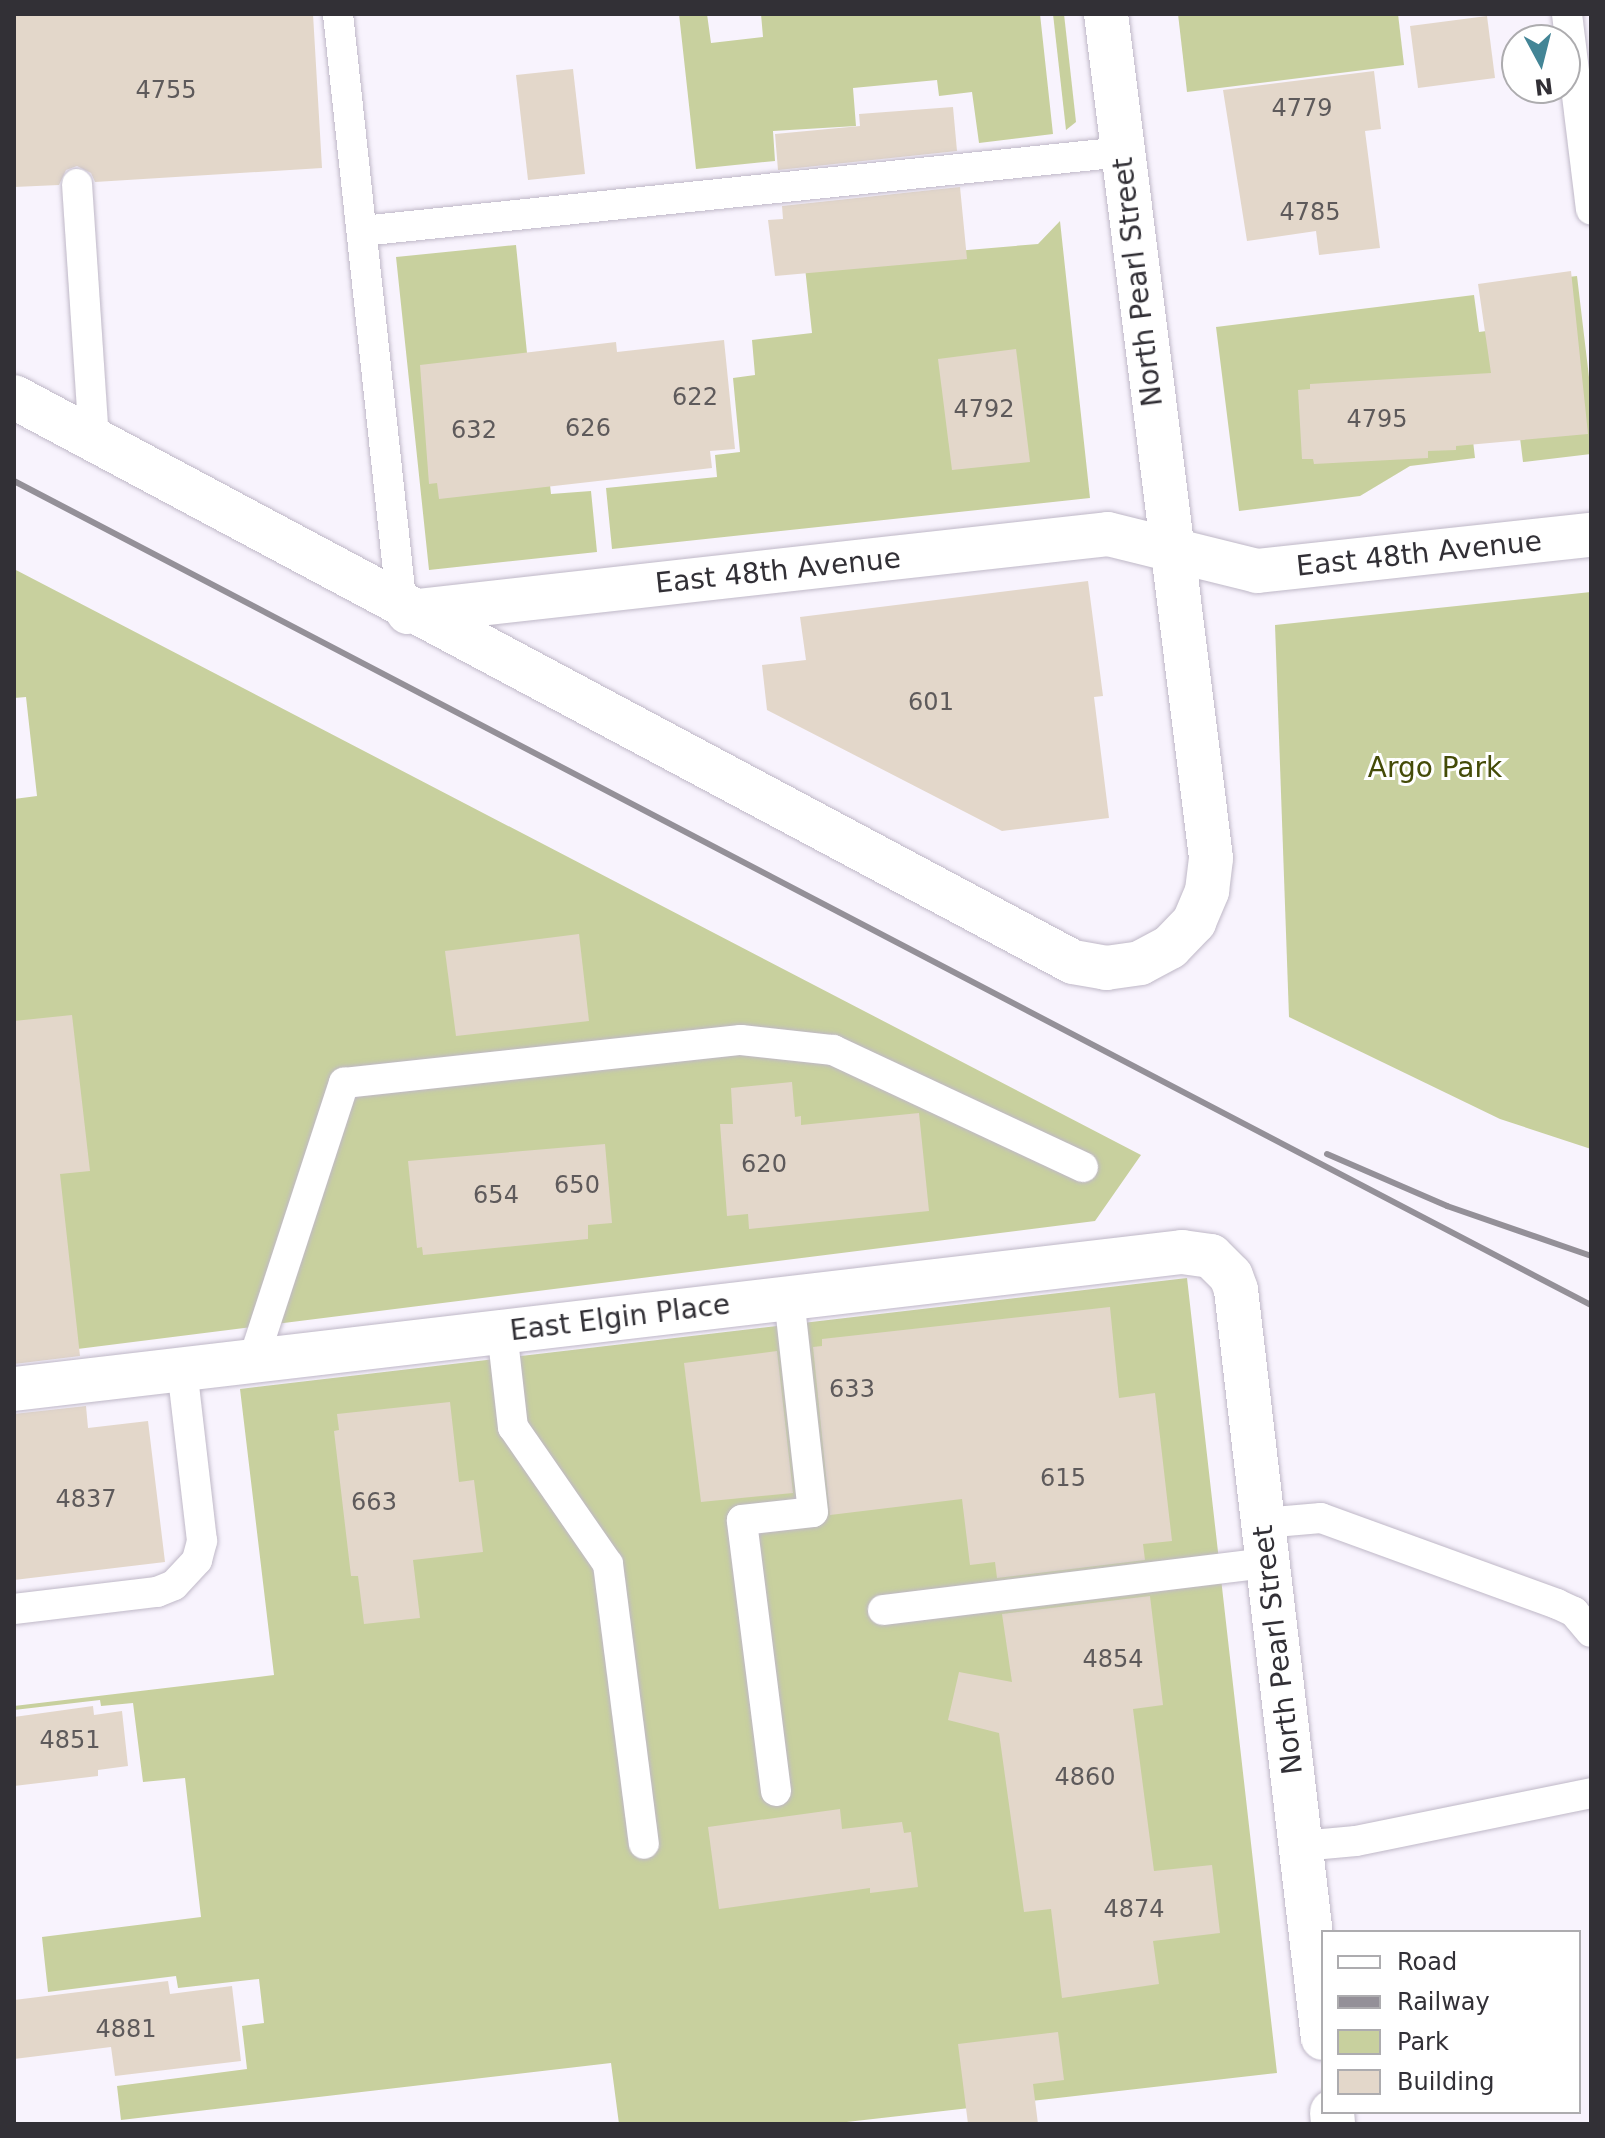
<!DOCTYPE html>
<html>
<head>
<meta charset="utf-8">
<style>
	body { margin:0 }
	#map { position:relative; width:1605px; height:2138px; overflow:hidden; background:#f8f3fd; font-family:"DejaVu Sans",sans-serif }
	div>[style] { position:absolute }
	.green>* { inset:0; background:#c8d09e }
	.building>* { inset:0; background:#e3d7ca }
	.roads { filter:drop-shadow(0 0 2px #bfb8c7) drop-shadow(0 0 2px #bfb8c7) }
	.service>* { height:30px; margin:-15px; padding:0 15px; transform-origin:15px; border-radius:15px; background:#fff }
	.minor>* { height:44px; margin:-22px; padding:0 22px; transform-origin:22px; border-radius:22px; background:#fff }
	.rail>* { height:6px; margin:-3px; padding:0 3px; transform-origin:3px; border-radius:3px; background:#949098 }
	span { translate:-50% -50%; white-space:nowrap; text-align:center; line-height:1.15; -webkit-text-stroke:6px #fff; paint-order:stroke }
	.number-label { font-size:24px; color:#5e5a5b }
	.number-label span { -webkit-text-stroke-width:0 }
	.street-label { font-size:28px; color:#323036 }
	.park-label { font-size:28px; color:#444b08 }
	.frame { position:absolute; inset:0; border:16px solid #323036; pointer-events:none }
	.legend { position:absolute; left:1321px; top:1930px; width:260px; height:184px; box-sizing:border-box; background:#fff; border:2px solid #adacaf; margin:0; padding:10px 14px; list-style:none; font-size:24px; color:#323036 }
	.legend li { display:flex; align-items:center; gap:16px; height:40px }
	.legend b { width:40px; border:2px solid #adacaf }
	.north { position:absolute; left:1501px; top:24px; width:80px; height:80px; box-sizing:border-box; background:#fff; border:2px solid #adacaf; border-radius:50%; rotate:173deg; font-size:22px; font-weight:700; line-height:32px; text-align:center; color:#323036 }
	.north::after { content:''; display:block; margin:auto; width:28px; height:36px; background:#438596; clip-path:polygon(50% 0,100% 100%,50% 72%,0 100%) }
</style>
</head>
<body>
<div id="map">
	<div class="green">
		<i style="clip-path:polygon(679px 14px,707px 14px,711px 43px,763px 37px,761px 14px,1040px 14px,1053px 134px,979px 143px,972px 92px,939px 96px,937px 80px,853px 88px,856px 126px,773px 131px,775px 161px,696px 169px)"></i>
		<i style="clip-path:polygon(1053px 14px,1064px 14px,1076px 122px,1066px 130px)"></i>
		<i style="clip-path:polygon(1178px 14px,1398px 14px,1404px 65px,1187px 92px)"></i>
		<i style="clip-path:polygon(799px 211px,944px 252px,1038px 244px,1060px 221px,1090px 498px,612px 549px,606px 488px,717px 477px,715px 455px,740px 452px,733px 378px,755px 375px,752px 340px,812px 333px)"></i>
		<i style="clip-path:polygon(516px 245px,532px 402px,541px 402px,551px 494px,591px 491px,597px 552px,429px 570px,396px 257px)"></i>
		<i style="clip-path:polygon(1577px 276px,1591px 394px,1591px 454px,1523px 462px,1512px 374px,1466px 380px,1475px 458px,1410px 466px,1360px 496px,1239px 511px,1216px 327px,1474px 295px,1479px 332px,1547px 323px,1542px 280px)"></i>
		<i style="clip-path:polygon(14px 569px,1141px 1155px,1095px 1221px,14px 1357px,14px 799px,37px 796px,26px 697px,14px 698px)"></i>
		<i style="clip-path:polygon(1591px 592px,1591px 1149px,1500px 1119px,1289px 1017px,1275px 625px)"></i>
		<i style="clip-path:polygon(1187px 1278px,1277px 2073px,829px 2124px,619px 2124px,611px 2063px,121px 2120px,117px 2086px,247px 2069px,242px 2026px,264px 2023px,259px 1979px,178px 1988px,176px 1976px,48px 1992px,42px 1937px,201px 1917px,185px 1778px,143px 1782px,133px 1703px,101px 1706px,100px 1700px,14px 1710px,14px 1706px,274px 1675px,240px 1389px)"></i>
	</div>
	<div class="building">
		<i style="clip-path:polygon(14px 14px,313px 14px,322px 168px,95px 182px,91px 173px,77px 166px,66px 170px,59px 185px,14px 187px)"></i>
		<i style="clip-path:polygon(1487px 16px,1495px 78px,1418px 88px,1410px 26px)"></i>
		<i style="clip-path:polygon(573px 69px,585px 174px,528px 180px,516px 75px)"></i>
		<i style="clip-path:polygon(1374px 71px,1381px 129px,1365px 131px,1380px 248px,1319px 255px,1316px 231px,1247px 241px,1223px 90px)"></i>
		<i style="clip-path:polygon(953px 107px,957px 151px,778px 170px,775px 134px,860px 126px,859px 114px)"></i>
		<i style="clip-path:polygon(960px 187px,967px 259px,775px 276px,768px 220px,783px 219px,782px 206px)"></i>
		<i style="clip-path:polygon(1571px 271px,1588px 434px,1456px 446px,1456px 450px,1428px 451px,1428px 458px,1314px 464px,1313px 459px,1302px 459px,1298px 390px,1310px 389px,1310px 384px,1491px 373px,1478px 284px)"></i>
		<i style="clip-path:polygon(724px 340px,735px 449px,710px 451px,712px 468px,439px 499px,437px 483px,429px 484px,420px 365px,616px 342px,617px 352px)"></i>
		<i style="clip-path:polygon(1016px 349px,1030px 462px,952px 470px,938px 359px)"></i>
		<i style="clip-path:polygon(1088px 581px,1103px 696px,1094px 697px,1109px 818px,1002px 831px,767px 710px,762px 665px,806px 660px,800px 617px)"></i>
		<i style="clip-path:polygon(579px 934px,589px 1021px,456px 1036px,445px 951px)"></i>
		<i style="clip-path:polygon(72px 1015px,90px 1171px,60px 1174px,80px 1356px,14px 1364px,14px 1021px)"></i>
		<i style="clip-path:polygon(792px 1082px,795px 1117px,801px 1116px,801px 1125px,919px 1113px,929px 1211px,749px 1229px,748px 1214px,727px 1216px,720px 1124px,733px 1124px,731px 1088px)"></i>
		<i style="clip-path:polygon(605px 1144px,612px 1223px,588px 1225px,588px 1239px,423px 1255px,422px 1247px,417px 1248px,408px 1161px)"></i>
		<i style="clip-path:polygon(1110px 1307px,1119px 1398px,1155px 1393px,1172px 1541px,1143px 1544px,1145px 1560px,997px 1578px,995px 1562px,970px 1565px,962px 1499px,830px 1515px,813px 1347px,822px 1346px,822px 1339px)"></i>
		<i style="clip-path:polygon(777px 1351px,793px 1493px,701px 1502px,684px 1363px)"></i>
		<i style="clip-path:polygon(450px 1402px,459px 1482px,474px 1480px,483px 1552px,413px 1560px,420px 1618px,364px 1624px,358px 1576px,351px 1576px,334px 1431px,339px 1430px,337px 1414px)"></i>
		<i style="clip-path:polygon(86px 1406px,88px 1428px,148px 1421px,165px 1562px,14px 1580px,14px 1414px)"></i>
		<i style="clip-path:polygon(1150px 1596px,1163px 1705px,1133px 1709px,1154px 1871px,1212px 1865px,1220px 1933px,1153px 1941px,1159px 1984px,1062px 1998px,1051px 1909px,1024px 1912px,999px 1733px,948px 1720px,959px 1672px,1012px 1682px,1002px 1614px)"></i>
		<i style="clip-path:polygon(93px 1706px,94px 1715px,122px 1711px,128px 1766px,98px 1770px,98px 1776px,14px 1786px,14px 1717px)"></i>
		<i style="clip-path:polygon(840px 1809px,842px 1829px,902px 1822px,904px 1833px,911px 1832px,918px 1887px,870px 1893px,870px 1888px,719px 1909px,708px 1827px)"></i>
		<i style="clip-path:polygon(168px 1981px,170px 1994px,232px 1986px,241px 2061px,115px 2076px,111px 2047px,14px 2059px,14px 2000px)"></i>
		<i style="clip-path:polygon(1058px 2032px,1064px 2080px,1033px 2084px,1038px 2124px,968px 2124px,958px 2044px)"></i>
	</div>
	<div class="roads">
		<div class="service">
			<i style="left:338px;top:14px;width:597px;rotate:83.85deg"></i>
			<i style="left:1567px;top:14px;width:197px;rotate:83deg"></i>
			<i style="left:77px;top:184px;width:258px;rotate:86.2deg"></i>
			<i style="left:362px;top:231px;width:765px;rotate:-5.93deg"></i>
			<i style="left:502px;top:1331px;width:97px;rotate:83.5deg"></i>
			<i style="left:513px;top:1427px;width:167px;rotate:55.3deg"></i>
			<i style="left:608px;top:1564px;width:282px;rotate:82.7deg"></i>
			<i style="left:253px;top:1361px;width:293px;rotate:-71.9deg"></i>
			<i style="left:344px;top:1083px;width:399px;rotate:-6.2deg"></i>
			<i style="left:741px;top:1040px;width:93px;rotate:6.2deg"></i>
			<i style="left:833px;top:1050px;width:276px;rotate:25.1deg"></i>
			<i style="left:1263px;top:1523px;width:58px;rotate:-4.9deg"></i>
			<i style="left:1321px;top:1518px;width:251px;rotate:20deg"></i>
			<i style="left:1557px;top:1604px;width:19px;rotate:25deg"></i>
			<i style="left:1574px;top:1612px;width:26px;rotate:50deg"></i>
			<i style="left:14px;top:1609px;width:144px;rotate:-6.8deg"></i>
			<i style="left:157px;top:1592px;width:18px;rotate:-22deg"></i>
			<i style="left:174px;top:1585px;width:34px;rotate:-47deg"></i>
			<i style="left:197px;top:1560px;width:20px;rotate:-75deg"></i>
			<i style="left:202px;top:1541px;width:173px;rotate:-96.6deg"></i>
			<i style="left:883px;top:1610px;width:388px;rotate:-7deg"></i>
			<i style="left:776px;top:1791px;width:273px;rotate:-97.2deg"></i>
			<i style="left:742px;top:1520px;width:71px;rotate:-6.4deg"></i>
			<i style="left:813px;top:1512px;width:215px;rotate:-96.4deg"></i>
			<i style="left:1301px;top:1846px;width:55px;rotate:-5.2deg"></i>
			<i style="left:1356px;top:1841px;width:240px;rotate:-11.5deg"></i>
		</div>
		<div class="minor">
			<i style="left:14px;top:397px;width:1200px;rotate:28.08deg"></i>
			<i style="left:1073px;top:962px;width:34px;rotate:10deg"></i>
			<i style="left:1106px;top:968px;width:34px;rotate:-8deg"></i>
			<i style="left:1140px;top:963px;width:34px;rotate:-28deg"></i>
			<i style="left:1170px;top:947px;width:35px;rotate:-46deg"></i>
			<i style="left:1194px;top:922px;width:34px;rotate:-67deg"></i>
			<i style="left:1207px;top:891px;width:33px;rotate:-83deg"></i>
			<i style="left:1211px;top:858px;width:851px;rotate:-97.09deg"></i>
			<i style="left:408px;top:612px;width:704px;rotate:-6.36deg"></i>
			<i style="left:1108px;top:534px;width:154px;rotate:13.9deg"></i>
			<i style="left:1257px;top:571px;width:336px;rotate:-6.2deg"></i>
			<i style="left:14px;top:1389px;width:1176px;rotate:-6.69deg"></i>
			<i style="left:1182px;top:1252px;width:29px;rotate:8deg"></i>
			<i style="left:1211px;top:1256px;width:28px;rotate:45deg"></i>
			<i style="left:1231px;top:1276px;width:15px;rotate:70deg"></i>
			<i style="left:1236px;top:1290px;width:753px;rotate:83.37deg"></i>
			<i style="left:1332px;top:2112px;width:12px;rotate:85deg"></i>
		</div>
	</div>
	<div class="rail">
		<i style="left:14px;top:481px;width:1779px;rotate:27.59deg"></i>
		<i style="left:1327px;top:1154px;width:131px;rotate:23.4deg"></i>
		<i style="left:1447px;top:1206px;width:152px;rotate:19.1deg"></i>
	</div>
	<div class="number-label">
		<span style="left:166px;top:91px">4755</span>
		<span style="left:1302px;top:109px">4779</span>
		<span style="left:1310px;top:213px">4785</span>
		<span style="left:695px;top:398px">622</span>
		<span style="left:984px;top:410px">4792</span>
		<span style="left:1377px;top:420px">4795</span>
		<span style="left:588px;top:429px">626</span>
		<span style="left:474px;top:431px">632</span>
		<span style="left:931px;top:703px">601</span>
		<span style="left:764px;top:1165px">620</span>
		<span style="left:577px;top:1186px">650</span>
		<span style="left:496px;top:1196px">654</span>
		<span style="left:852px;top:1390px">633</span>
		<span style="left:1063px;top:1479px">615</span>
		<span style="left:86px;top:1500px">4837</span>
		<span style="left:374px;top:1503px">663</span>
		<span style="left:1113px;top:1660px">4854</span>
		<span style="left:70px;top:1741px">4851</span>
		<span style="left:1085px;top:1778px">4860</span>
		<span style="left:1134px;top:1910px">4874</span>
		<span style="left:126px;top:2030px">4881</span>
	</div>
	<div class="street-label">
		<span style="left:1138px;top:282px;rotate:-97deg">North Pearl Street</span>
		<span style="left:1419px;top:554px;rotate:-6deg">East 48th Avenue</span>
		<span style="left:778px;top:571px;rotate:-6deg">East 48th Avenue</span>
		<span style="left:620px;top:1318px;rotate:-7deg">East Elgin Place</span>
		<span style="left:1278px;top:1650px;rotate:-97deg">North Pearl Street</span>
	</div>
	<div class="park-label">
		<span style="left:1435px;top:768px">Argo Park</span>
	</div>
	<div class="frame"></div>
	<ul class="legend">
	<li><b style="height:10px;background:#fff"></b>Road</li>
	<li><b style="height:10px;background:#949098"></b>Railway</li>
	<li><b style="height:22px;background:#c8d09e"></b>Park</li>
	<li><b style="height:22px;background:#e3d7ca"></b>Building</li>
	</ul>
	<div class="north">N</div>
</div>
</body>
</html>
